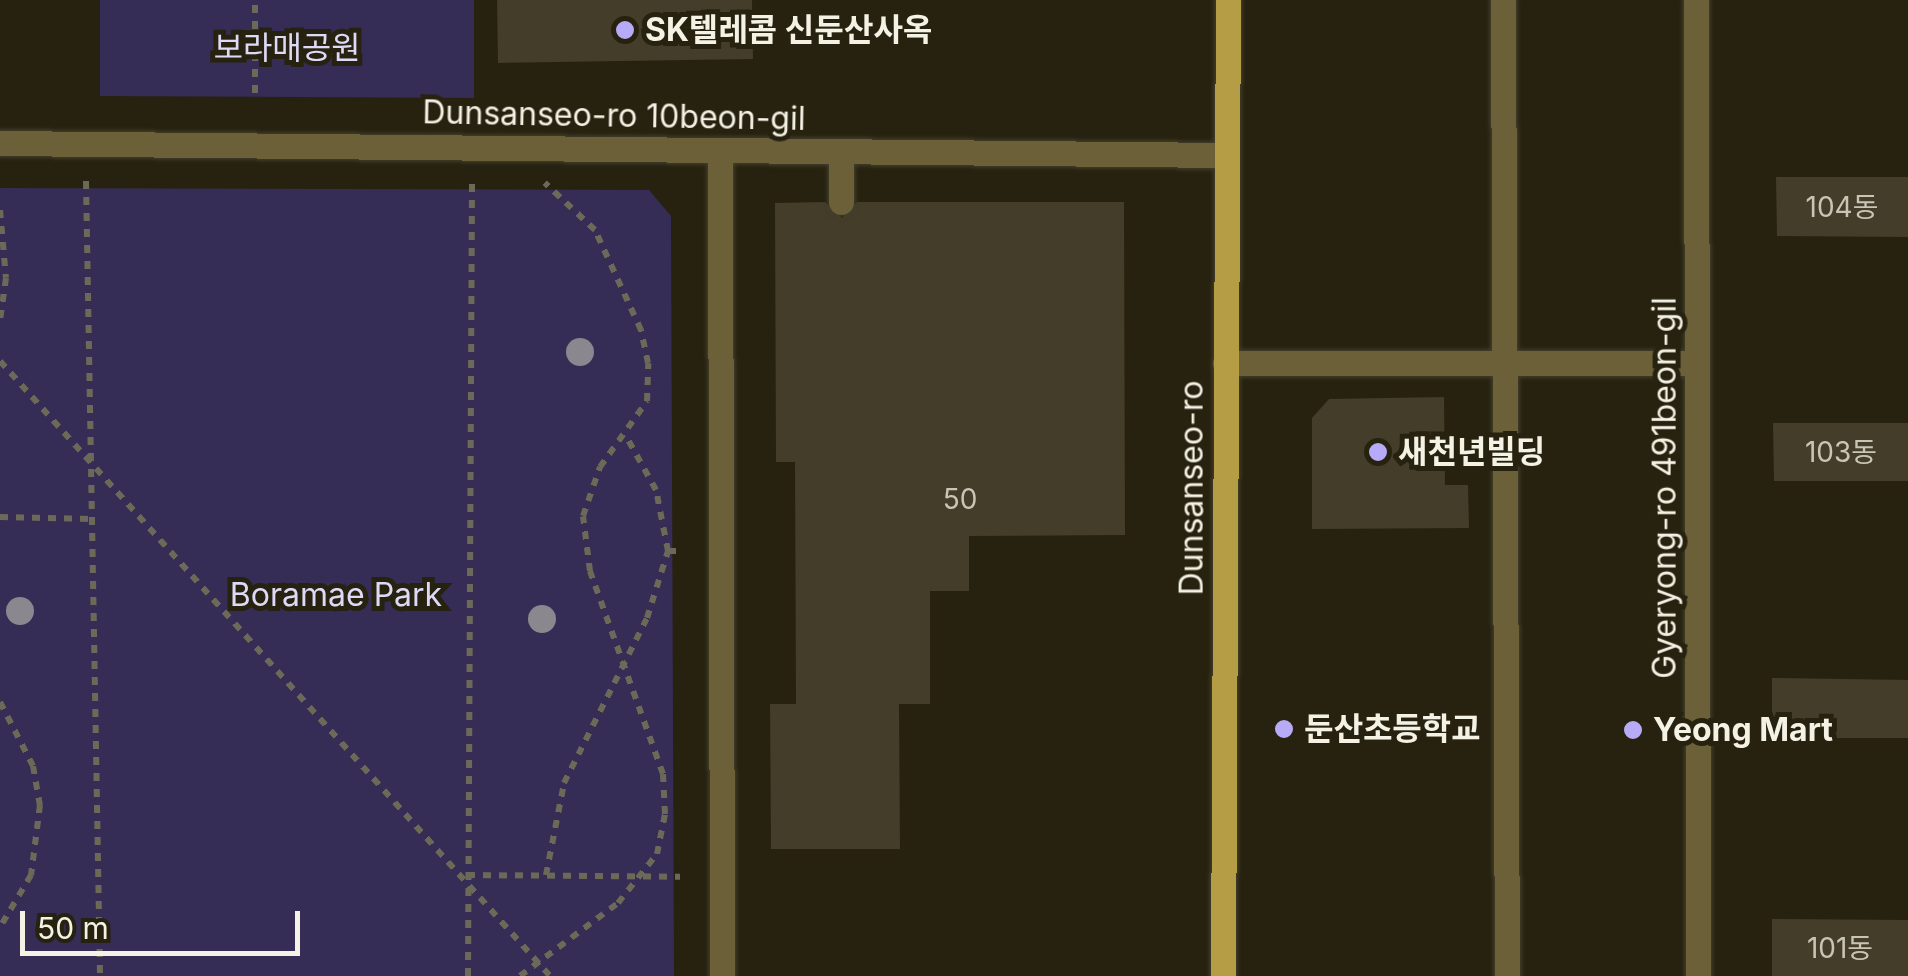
<!DOCTYPE html>
<html>
<head>
<meta charset="utf-8">
<style>
	body { margin:0 }
	#map { position:relative; width:1908px; height:976px; overflow:hidden; background:#27220f; font-family:Inter,"Noto Sans KR",sans-serif }
	div>[style] { position:absolute }
	.green>* { inset:0; background:#352d55 }
	.building>* { inset:0; background:#433d29 }
	.path>* { height:6px; margin-top:-3px; transform-origin:0; background:repeating-linear-gradient(90deg,#6d6958 0 8px,transparent 0 16px) }
	.roads { filter:drop-shadow(0 0 2px #443f2d) drop-shadow(0 0 2px #443f2d) }
	.minor>* { height:25px; margin:-12.5px; padding:0 12.5px; transform-origin:12.5px; border-radius:12.5px; background:#6b6038 }
	.major>* { height:25px; margin:-12.5px; padding:0 12.5px; transform-origin:12.5px; border-radius:12.5px; background:#b59d45 }
	.trees>* { width:28px; height:28px; margin:-14px; border-radius:50%; background:#8b878e }
	.dots>* { width:28px; height:28px; translate:-50% -50%; box-sizing:border-box; border:5px solid #27220f; border-radius:50% }
	span { translate:-50% -50%; white-space:nowrap; text-align:center; line-height:1.15; -webkit-text-stroke:10px #27220f; paint-order:stroke }
	.number-label { font-size:28px; color:#c8c4b6 }
	.number-label span { -webkit-text-stroke-width:0 }
	.poi-label { font-size:32px; color:#f4f1e5; font-weight:700 }
	.left { translate:0 -50%; text-align:left }
	.park-label { font-size:32px; color:#ddd9f6 }
	.street-label { font-size:32px; color:#f4f1e5 }
	.scale { position:absolute; left:20px; top:911px; width:280px; height:45px; box-sizing:border-box; border:5px solid #f4f1e5; border-top:0; padding-left:12px; font-size:30px; line-height:35px; white-space:nowrap; color:#f4f1e5; -webkit-text-stroke:8px #27220f; paint-order:stroke }
</style>
</head>
<body>
<div id="map">
	<div class="green">
		<i style="clip-path:polygon(100px 0,474px 0,474px 98px,100px 96px)"></i>
		<i style="clip-path:polygon(0 188px,649px 190px,671px 216px,674px 976px,0 976px)"></i>
	</div>
	<div class="building">
		<i style="clip-path:polygon(497px 0,752px 0,753px 59px,498px 63px)"></i>
		<i style="clip-path:polygon(1776px 177px,1908px 177px,1908px 237px,1777px 236px)"></i>
		<i style="clip-path:polygon(825px 202px,842px 218px,857px 202px,1124px 202px,1125px 535px,969px 536px,969px 591px,930px 591px,930px 704px,899px 704px,900px 849px,771px 849px,770px 704px,796px 704px,795px 462px,776px 462px,775px 203px)"></i>
		<i style="clip-path:polygon(1444px 397px,1445px 485px,1468px 485px,1469px 528px,1312px 529px,1312px 418px,1329px 399px)"></i>
		<i style="clip-path:polygon(1773px 423px,1908px 423px,1908px 481px,1774px 481px)"></i>
		<i style="clip-path:polygon(1772px 678px,1908px 680px,1908px 738px,1772px 738px)"></i>
		<i style="clip-path:polygon(1772px 919px,1908px 920px,1908px 976px,1772px 976px)"></i>
	</div>
	<div class="path">
		<i style="left:255px;top:93px;width:93px;rotate:-90deg"></i>
		<i style="left:86px;top:181px;width:795px;rotate:88.99deg"></i>
		<i style="left:0;top:210px;width:68px;rotate:85deg"></i>
		<i style="left:6px;top:278px;width:42px;rotate:98.1deg"></i>
		<i style="left:0;top:361px;width:825px;rotate:48.19deg"></i>
		<i style="left:0;top:517px;width:92px;rotate:1.2deg"></i>
		<i style="left:668px;top:551px;width:11px"></i>
		<i style="left:0;top:702px;width:72px;rotate:62.7deg"></i>
		<i style="left:33px;top:766px;width:40px;rotate:80deg"></i>
		<i style="left:40px;top:805px;width:71px;rotate:97.3deg"></i>
		<i style="left:31px;top:875px;width:61px;rotate:120.8deg"></i>
		<i style="left:467px;top:875px;width:213px;rotate:0.5deg"></i>
		<i style="left:546px;top:875px;width:94px;rotate:-78.9deg"></i>
		<i style="left:564px;top:783px;width:185px;rotate:-63.3deg"></i>
		<i style="left:647px;top:618px;width:70px;rotate:-72.6deg"></i>
		<i style="left:668px;top:551px;width:62px;rotate:-101.1deg"></i>
		<i style="left:656px;top:490px;width:60px;rotate:-119.1deg"></i>
		<i style="left:468px;top:976px;width:793px;rotate:-89.71deg"></i>
		<i style="left:520px;top:976px;width:122px;rotate:-36.7deg"></i>
		<i style="left:618px;top:903px;width:63px;rotate:-51.5deg"></i>
		<i style="left:657px;top:854px;width:41px;rotate:-78.7deg"></i>
		<i style="left:665px;top:814px;width:40px;rotate:-92.9deg"></i>
		<i style="left:663px;top:774px;width:216px;rotate:-109.8deg"></i>
		<i style="left:590px;top:571px;width:55px;rotate:-97.3deg"></i>
		<i style="left:583px;top:516px;width:52px;rotate:-70.9deg"></i>
		<i style="left:600px;top:467px;width:81px;rotate:-54.5deg"></i>
		<i style="left:647px;top:401px;width:38px;rotate:-88deg"></i>
		<i style="left:648px;top:363px;width:34px;rotate:-102deg"></i>
		<i style="left:641px;top:330px;width:110px;rotate:-114.7deg"></i>
		<i style="left:595px;top:230px;width:69px;rotate:-136.8deg"></i>
	</div>
	<div class="roads">
		<div class="minor">
			<i style="left:1503px;top:0;width:976px;rotate:89.77deg"></i>
			<i style="left:1696px;top:0;width:976px;rotate:89.88deg"></i>
			<i style="left:0;top:143px;width:1227px;rotate:0.56deg"></i>
			<i style="left:720px;top:150px;width:826px;rotate:89.86deg"></i>
			<i style="left:841px;top:151px;width:51px;rotate:90deg"></i>
			<i style="left:1225px;top:363px;width:472px"></i>
		</div>
		<div class="major">
			<i style="left:1223px;top:976px;width:976px;rotate:-89.71deg"></i>
		</div>
	</div>
	<div class="trees">
		<i style="left:580px;top:352px"></i>
		<i style="left:20px;top:611px"></i>
		<i style="left:542px;top:619px"></i>
	</div>
	<div class="dots">
		<i style="left:625px;top:30px;background:#b7abf7"></i>
		<i style="left:1378px;top:452px;background:#b7abf7"></i>
		<i style="left:1284px;top:729px;background:#b7abf7"></i>
		<i style="left:1633px;top:730px;background:#b7abf7"></i>
	</div>
	<div class="number-label">
		<span style="left:1842px;top:207px">104동</span>
		<span style="left:1841px;top:452px">103동</span>
		<span style="left:960px;top:499px">50</span>
		<span style="left:1840px;top:948px">101동</span>
	</div>
	<div class="poi-label">
		<span class="left" style="left:645px;top:30px">SK텔레콤 신둔산사옥</span>
		<span class="left" style="left:1398px;top:452px">새천년빌딩</span>
		<span class="left" style="left:1304px;top:729px">둔산초등학교</span>
		<span class="left" style="left:1653px;top:730px">Yeong Mart</span>
	</div>
	<div class="park-label">
		<span style="left:287px;top:48px">보라매공원</span>
		<span style="left:336px;top:595px">Boramae Park</span>
	</div>
	<div class="street-label">
		<span style="left:614px;top:116px;rotate:1deg">Dunsanseo-ro 10beon-gil</span>
		<span style="left:1192px;top:488px;rotate:-90deg">Dunsanseo-ro</span>
		<span style="left:1665px;top:488px;rotate:-90deg">Gyeryong-ro 491beon-gil</span>
	</div>
	<div class="scale">50 m</div>
</div>
</body>
</html>
